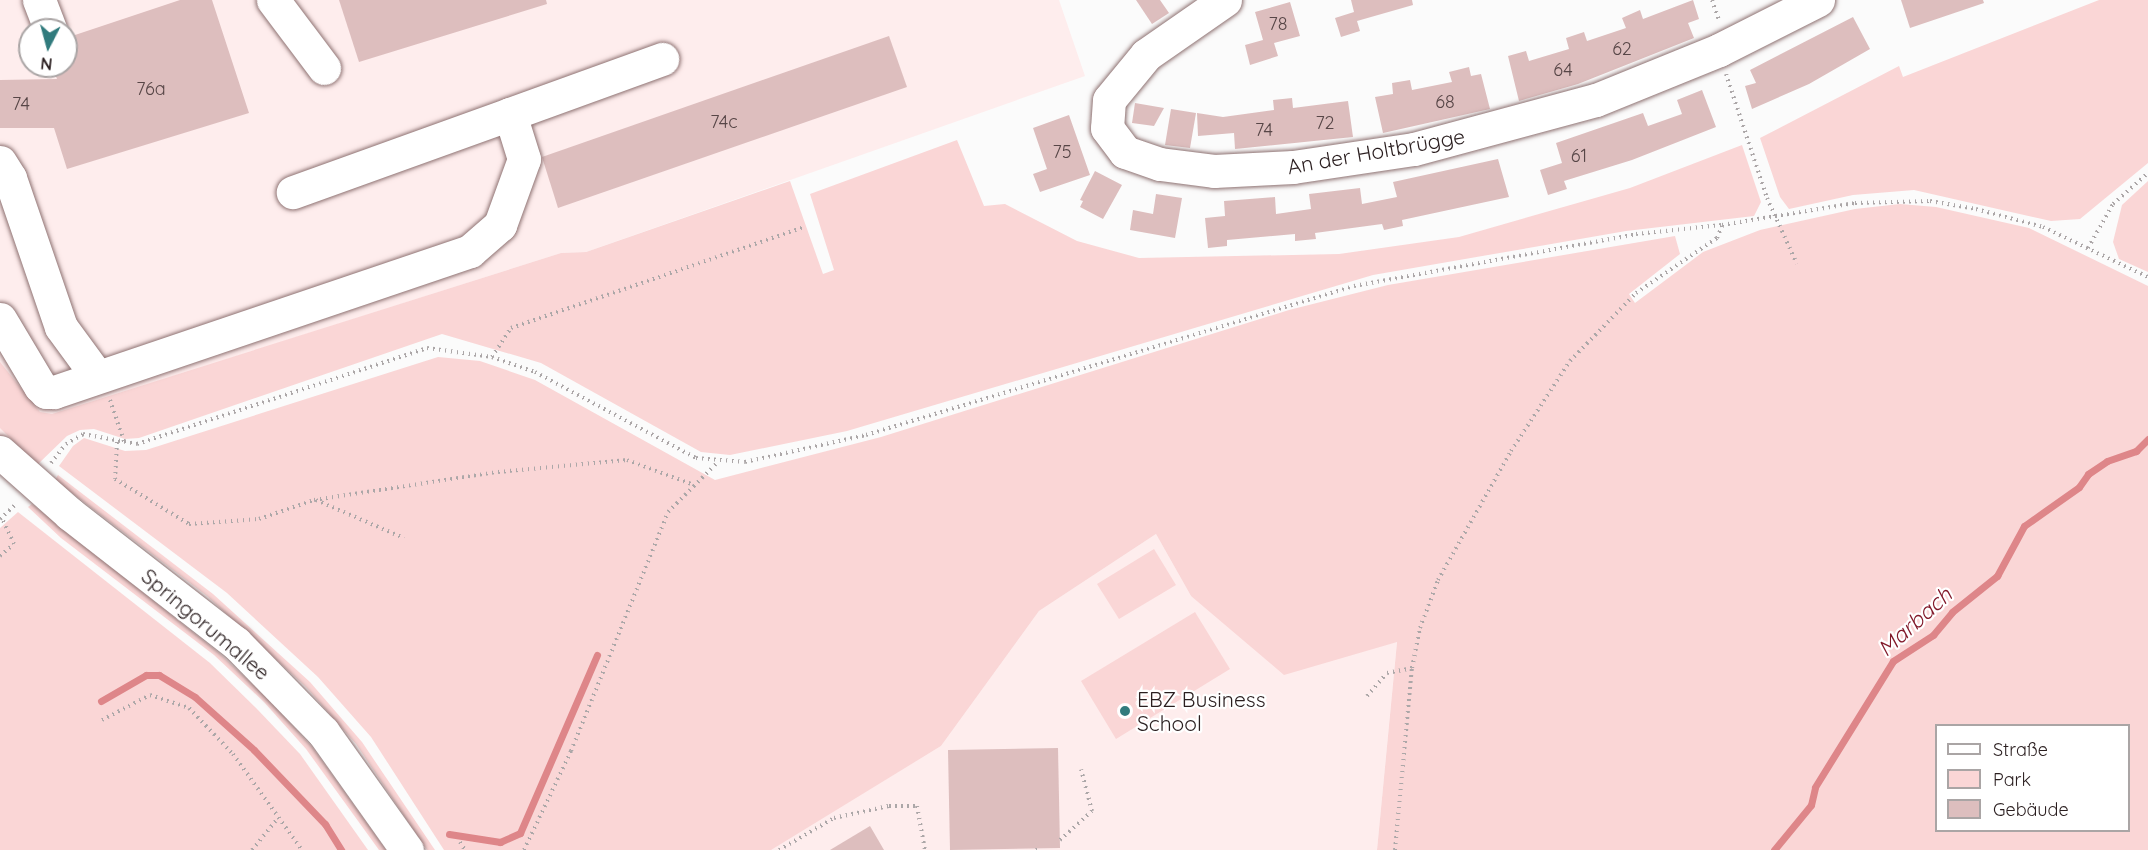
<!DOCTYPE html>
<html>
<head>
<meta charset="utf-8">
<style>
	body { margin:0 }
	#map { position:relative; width:2148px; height:850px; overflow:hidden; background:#fbfbfb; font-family:Quicksand,sans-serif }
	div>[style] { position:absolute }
	.built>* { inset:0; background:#feeded }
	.green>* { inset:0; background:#fad6d6 }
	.stream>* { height:7px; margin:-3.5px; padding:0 3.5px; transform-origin:3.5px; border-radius:3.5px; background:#de8689 }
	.building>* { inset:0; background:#ddbebe }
	.path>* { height:4px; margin-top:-2px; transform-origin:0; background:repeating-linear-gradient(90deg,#aca7a8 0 1.5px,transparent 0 6px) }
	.roads { filter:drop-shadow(0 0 2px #8e7272) drop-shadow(0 0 2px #8e7272) }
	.minor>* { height:33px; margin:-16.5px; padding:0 16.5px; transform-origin:16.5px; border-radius:16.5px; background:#fff }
	.dots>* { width:16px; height:16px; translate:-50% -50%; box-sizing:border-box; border:3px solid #fff; border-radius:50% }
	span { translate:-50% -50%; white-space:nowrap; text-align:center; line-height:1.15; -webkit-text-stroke:4.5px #fff; paint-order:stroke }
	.number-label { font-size:18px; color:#574647 }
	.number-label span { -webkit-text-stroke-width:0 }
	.street-label { font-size:21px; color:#2a1e1f }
	.poi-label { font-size:21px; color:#2a1e1f }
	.left { translate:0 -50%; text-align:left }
	.water-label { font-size:22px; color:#82192a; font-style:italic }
	.legend { position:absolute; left:1935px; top:724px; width:195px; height:108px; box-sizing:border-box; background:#fff; border:2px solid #aaa5a5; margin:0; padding:8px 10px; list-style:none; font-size:18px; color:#2a1e1f }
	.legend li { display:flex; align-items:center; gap:12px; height:30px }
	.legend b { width:30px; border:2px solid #aaa5a5 }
	.north { position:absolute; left:18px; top:18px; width:60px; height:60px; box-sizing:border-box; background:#fff; border:2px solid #aaa5a5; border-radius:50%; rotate:186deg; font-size:16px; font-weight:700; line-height:24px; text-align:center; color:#2a1e1f }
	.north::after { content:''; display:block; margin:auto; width:21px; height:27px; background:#317b7d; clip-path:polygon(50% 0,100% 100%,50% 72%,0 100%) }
</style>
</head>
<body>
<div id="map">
	<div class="built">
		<i style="clip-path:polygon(evenodd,0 0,1059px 0,1085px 76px,586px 252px,561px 253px,117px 394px,81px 407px,0 454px,0 0,30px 30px,66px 30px,66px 66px,30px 66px,30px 30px)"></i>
		<i style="clip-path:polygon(1156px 534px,1191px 596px,1397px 641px,1377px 850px,769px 850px,941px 746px,1039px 611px)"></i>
	</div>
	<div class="green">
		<i style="clip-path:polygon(2099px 0,2148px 0,2148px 163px,2080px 219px,2051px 221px,1914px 190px,1853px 195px,1789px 209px,1780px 197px,1760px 138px,1899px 66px,1903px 77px)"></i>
		<i style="clip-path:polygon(957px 140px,984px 206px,1005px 204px,1077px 241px,1139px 258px,1339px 254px,1459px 237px,1630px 188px,1742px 145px,1761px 202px,1754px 216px,1626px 231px,1373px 275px,847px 431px,730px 455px,701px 452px,541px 363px,442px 334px,139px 438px,125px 439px,94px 429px,80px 430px,67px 436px,37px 465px,0 428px,0 362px,40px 412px,52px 414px,561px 253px,586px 252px,790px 181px,823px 274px,834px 270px,810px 194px)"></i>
		<i style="clip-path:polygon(2148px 181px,2148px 272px,2119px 259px,2113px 242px,2122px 205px)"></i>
		<i style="clip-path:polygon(evenodd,1900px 204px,1936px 207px,2029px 228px,2148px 286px,2148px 850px,1377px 850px,1397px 642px,1284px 675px,1191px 596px,1156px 534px,1039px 611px,941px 746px,771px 850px,444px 850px,371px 737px,318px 677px,227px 593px,59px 466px,73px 446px,84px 438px,125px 451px,146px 450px,438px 357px,480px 361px,535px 380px,715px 480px,881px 437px,1289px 310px,1388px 285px,1675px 236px,1680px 254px,1629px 294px,1635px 303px,1703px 252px,1760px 230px,1855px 209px,1900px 204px,1936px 726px,2128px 726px,2128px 830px,1936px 830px,1936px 726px)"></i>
		<i style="clip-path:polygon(58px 475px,213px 594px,310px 682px,362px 742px,435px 850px,427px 850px,356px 744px,306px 687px,207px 596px,55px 480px)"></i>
		<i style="clip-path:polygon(32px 504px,219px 653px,269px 700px,313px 748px,386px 850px,379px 850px,306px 749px,264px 702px,214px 655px,61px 538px,28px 507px)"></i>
		<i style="clip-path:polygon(18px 512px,210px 663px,257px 709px,300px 754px,368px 850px,0 850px,0 528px)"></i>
		<i style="clip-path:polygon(1154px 549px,1176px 585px,1119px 619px,1097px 584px)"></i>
		<i style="clip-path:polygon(1195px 612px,1230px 669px,1116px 739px,1081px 681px)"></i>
	</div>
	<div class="stream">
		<i style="left:101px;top:701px;width:52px;rotate:-30deg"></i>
		<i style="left:146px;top:675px;width:13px"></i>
		<i style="left:159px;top:675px;width:42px;rotate:31.4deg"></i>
		<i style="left:195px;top:697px;width:79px;rotate:41.9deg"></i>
		<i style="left:254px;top:750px;width:103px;rotate:46.2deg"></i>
		<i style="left:325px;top:824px;width:31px;rotate:58deg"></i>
		<i style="left:449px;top:834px;width:52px;rotate:8.9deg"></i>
		<i style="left:500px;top:842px;width:22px;rotate:-24deg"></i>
		<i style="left:520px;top:833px;width:194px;rotate:-66.6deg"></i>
		<i style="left:1774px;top:850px;width:58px;rotate:-50.6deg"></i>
		<i style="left:1811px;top:805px;width:18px;rotate:-77deg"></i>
		<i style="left:1815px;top:787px;width:148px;rotate:-58.2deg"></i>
		<i style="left:1893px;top:661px;width:48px;rotate:-33deg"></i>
		<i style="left:1933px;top:635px;width:30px;rotate:-50deg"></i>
		<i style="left:1952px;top:612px;width:58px;rotate:-38.7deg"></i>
		<i style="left:1997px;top:576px;width:57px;rotate:-61.6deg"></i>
		<i style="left:2024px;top:526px;width:67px;rotate:-35.3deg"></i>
		<i style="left:2079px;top:487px;width:16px;rotate:-55deg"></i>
		<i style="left:2088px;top:474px;width:23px;rotate:-34deg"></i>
		<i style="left:2107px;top:461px;width:31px;rotate:-19deg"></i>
		<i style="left:2136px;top:451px;width:17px;rotate:-45deg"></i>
	</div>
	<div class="building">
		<i style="clip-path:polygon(180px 0,212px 0,249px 113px,67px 169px,54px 128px,0 128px,0 80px,57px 79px,52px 66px,66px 66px,66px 38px)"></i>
		<i style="clip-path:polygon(339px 0,546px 0,547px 4px,359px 62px)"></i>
		<i style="clip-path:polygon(1136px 0,1160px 0,1169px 13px,1152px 24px)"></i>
		<i style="clip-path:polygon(1351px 0,1412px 0,1413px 5px,1357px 21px,1360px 31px,1341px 37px,1335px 18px,1354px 12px)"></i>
		<i style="clip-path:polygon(1693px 0,1699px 19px,1688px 23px,1694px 38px,1578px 84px,1519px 101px,1508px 56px,1526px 51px,1529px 61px,1569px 49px,1566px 38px,1584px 32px,1587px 41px,1626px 28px,1622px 18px,1640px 10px,1643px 19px)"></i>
		<i style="clip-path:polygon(1901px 0,1983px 0,1984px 3px,1910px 28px)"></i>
		<i style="clip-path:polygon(1290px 2px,1300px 36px,1274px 43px,1278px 56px,1250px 65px,1245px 45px,1263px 40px,1255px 12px)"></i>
		<i style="clip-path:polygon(1853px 17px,1870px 49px,1809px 84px,1752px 109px,1745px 86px,1756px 83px,1750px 70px)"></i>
		<i style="clip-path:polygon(889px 36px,907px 87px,558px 208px,542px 157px)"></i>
		<i style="clip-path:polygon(1469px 67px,1471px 76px,1481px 74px,1490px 109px,1383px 133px,1375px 97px,1393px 94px,1392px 83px,1410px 80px,1412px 90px,1452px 82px,1449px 72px)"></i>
		<i style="clip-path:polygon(1702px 90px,1716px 127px,1632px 160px,1564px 181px,1567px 189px,1548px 195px,1540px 170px,1562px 163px,1556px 143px,1643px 113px,1648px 126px,1682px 114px,1677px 100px)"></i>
		<i style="clip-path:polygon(1292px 98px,1293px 108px,1348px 101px,1353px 137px,1235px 149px,1234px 133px,1198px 136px,1197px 113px,1223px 117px,1274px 110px,1273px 100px)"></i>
		<i style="clip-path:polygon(1135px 103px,1164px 108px,1154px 126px,1132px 123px)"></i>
		<i style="clip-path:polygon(1171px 109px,1196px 113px,1190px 148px,1165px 145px)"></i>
		<i style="clip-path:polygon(1069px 115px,1090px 175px,1040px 192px,1033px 174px,1047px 169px,1033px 128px)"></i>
		<i style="clip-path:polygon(1498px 159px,1509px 197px,1402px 220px,1403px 226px,1384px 230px,1382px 224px,1315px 233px,1316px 239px,1295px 241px,1295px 234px,1227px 240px,1227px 246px,1208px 248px,1205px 218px,1225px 216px,1224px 201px,1275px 197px,1276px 214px,1311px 209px,1309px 194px,1360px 188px,1362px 204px,1397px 197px,1393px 182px)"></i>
		<i style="clip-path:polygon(1095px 171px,1122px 185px,1103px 219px,1080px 207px,1083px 201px,1080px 200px)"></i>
		<i style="clip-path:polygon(1156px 194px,1182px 198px,1175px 238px,1130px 230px,1133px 210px,1153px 214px)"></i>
		<i style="clip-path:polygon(1058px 748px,1060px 848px,950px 850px,948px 750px)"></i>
		<i style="clip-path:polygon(870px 826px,884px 850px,830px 850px)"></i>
	</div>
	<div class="path">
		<i style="left:1712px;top:0;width:21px;rotate:71deg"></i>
		<i style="left:1726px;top:74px;width:131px;rotate:71.7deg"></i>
		<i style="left:1767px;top:198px;width:72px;rotate:65.6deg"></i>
		<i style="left:2088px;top:248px;width:51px;rotate:-60.4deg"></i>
		<i style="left:2113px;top:204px;width:47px;rotate:-41.5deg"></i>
		<i style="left:492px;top:357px;width:35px;rotate:-57deg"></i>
		<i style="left:511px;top:328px;width:308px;rotate:-19deg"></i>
		<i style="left:110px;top:400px;width:46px;rotate:71.2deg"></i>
		<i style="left:117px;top:442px;width:37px;rotate:93deg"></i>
		<i style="left:115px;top:479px;width:87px;rotate:31.3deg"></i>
		<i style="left:189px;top:524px;width:70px;rotate:-4.1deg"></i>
		<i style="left:259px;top:519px;width:58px;rotate:-19.1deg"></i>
		<i style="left:314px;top:500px;width:186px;rotate:-8.7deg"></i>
		<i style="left:498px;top:472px;width:130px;rotate:-5.3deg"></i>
		<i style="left:627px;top:460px;width:72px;rotate:20.5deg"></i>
		<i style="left:51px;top:463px;width:24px;rotate:-52deg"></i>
		<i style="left:66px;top:444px;width:20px;rotate:-30deg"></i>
		<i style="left:83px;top:434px;width:55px;rotate:10.5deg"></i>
		<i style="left:137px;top:444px;width:305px;rotate:-18.3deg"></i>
		<i style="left:427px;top:348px;width:66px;rotate:7.9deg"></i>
		<i style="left:492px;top:357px;width:46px;rotate:19.2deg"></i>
		<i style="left:535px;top:372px;width:183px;rotate:28.1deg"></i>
		<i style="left:696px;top:458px;width:49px;rotate:4.7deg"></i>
		<i style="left:745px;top:462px;width:124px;rotate:-12.6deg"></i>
		<i style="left:866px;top:435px;width:510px;rotate:-16.98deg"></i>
		<i style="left:1354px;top:286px;width:287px;rotate:-10.4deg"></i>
		<i style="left:1636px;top:234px;width:86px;rotate:-6deg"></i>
		<i style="left:1722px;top:225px;width:135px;rotate:-9.4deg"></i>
		<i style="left:1855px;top:203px;width:75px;rotate:-1.5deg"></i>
		<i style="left:1930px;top:201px;width:47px;rotate:9.9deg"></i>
		<i style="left:1976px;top:209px;width:69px;rotate:15deg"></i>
		<i style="left:2043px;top:227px;width:116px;rotate:25.5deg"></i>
		<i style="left:316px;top:500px;width:96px;rotate:23.4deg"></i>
		<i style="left:0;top:519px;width:23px;rotate:-43deg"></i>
		<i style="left:0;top:556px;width:18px;rotate:-41deg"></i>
		<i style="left:14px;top:544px;width:29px;rotate:-115deg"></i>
		<i style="left:1367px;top:696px;width:30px;rotate:-49deg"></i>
		<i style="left:1387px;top:673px;width:25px;rotate:-11deg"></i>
		<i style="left:102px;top:720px;width:54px;rotate:-27.5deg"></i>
		<i style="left:150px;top:695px;width:41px;rotate:18.4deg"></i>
		<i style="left:189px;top:708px;width:64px;rotate:46.3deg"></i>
		<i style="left:233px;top:754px;width:118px;rotate:54.3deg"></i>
		<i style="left:1060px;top:840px;width:43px;rotate:-42.2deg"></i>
		<i style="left:1092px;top:811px;width:43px;rotate:-104.7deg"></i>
		<i style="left:460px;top:842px;width:9px;rotate:58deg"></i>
		<i style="left:252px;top:850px;width:41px;rotate:-50.9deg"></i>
		<i style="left:524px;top:850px;width:110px;rotate:-64.6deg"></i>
		<i style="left:571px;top:751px;width:258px;rotate:-67.9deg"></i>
		<i style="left:668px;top:512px;width:69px;rotate:-45deg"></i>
		<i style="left:779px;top:850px;width:64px;rotate:-30.2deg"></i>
		<i style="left:834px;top:818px;width:56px;rotate:-12.3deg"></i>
		<i style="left:889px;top:806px;width:28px"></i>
		<i style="left:917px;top:806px;width:45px;rotate:79.7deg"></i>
		<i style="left:1036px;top:850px;width:4px;rotate:-27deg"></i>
		<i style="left:1395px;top:850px;width:183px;rotate:-84.7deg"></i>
		<i style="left:1412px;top:668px;width:41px;rotate:-78.7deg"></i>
		<i style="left:1420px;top:628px;width:51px;rotate:-69.4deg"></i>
		<i style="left:1438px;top:580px;width:148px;rotate:-60.5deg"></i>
		<i style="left:1511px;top:451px;width:108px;rotate:-56.8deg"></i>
		<i style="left:1570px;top:361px;width:95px;rotate:-45.9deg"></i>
		<i style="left:1636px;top:293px;width:98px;rotate:-34.2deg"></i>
		<i style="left:1717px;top:238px;width:13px;rotate:-67deg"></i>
	</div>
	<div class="roads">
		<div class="minor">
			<i style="left:39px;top:0;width:31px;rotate:69deg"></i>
			<i style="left:273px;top:0;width:85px;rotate:53.1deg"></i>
			<i style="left:1225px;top:0;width:96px;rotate:145.2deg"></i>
			<i style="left:1146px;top:55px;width:58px;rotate:129.4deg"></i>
			<i style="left:1109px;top:100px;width:28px;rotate:94deg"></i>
			<i style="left:1107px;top:128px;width:30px;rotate:53deg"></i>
			<i style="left:1125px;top:152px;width:37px;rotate:19deg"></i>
			<i style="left:1160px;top:164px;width:54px;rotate:7.4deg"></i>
			<i style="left:1214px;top:171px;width:79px;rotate:-2.9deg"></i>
			<i style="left:1293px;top:167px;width:122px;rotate:-8.5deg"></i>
			<i style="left:1414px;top:149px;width:188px;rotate:-15.1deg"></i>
			<i style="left:1596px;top:100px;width:133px;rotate:-22.1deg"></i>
			<i style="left:1719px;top:50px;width:111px;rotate:-26.8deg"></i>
			<i style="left:510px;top:114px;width:162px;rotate:-19.9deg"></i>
			<i style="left:0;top:162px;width:19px;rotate:58deg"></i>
			<i style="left:10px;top:178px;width:157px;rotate:71.1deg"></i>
			<i style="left:61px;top:327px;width:61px;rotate:53.7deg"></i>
			<i style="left:0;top:319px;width:78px;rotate:59.2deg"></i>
			<i style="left:40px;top:386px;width:8px;rotate:45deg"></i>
			<i style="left:46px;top:392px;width:8px"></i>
			<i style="left:54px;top:392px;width:439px;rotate:-18.7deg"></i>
			<i style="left:470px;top:251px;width:40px;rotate:-41deg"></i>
			<i style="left:500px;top:225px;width:70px;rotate:-70deg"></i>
			<i style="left:524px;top:159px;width:47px;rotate:-107.3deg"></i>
			<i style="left:510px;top:114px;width:231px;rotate:160.2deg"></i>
			<i style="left:0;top:452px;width:94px;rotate:41.5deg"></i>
			<i style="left:70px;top:514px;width:210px;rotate:37.9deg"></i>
			<i style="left:236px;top:643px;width:124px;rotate:45.7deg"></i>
			<i style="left:323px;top:732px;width:145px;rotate:54.6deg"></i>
		</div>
	</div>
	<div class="dots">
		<i style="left:1125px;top:711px;background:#317b7d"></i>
	</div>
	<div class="number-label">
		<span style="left:1278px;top:24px">78</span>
		<span style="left:1622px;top:49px">62</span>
		<span style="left:1563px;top:70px">64</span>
		<span style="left:151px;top:89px">76a</span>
		<span style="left:1445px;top:102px">68</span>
		<span style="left:21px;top:104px">74</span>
		<span style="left:724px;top:122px">74c</span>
		<span style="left:1325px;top:123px">72</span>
		<span style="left:1264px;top:130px">74</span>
		<span style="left:1062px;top:152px">75</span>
		<span style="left:1579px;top:156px">61</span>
	</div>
	<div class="street-label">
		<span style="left:1376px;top:151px;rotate:-10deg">An der Holtbrügge</span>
		<span style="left:206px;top:624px;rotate:40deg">Springorumallee</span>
	</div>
	<div class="poi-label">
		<span class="left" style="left:1137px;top:711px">EBZ Business<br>School</span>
	</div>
	<div class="water-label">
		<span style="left:1915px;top:622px;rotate:-42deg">Marbach</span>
	</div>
	<ul class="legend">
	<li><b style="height:8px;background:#fff"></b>Straße</li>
	<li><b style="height:16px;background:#fad6d6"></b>Park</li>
	<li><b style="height:16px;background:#ddbebe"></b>Gebäude</li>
	</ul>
	<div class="north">N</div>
</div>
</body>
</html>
